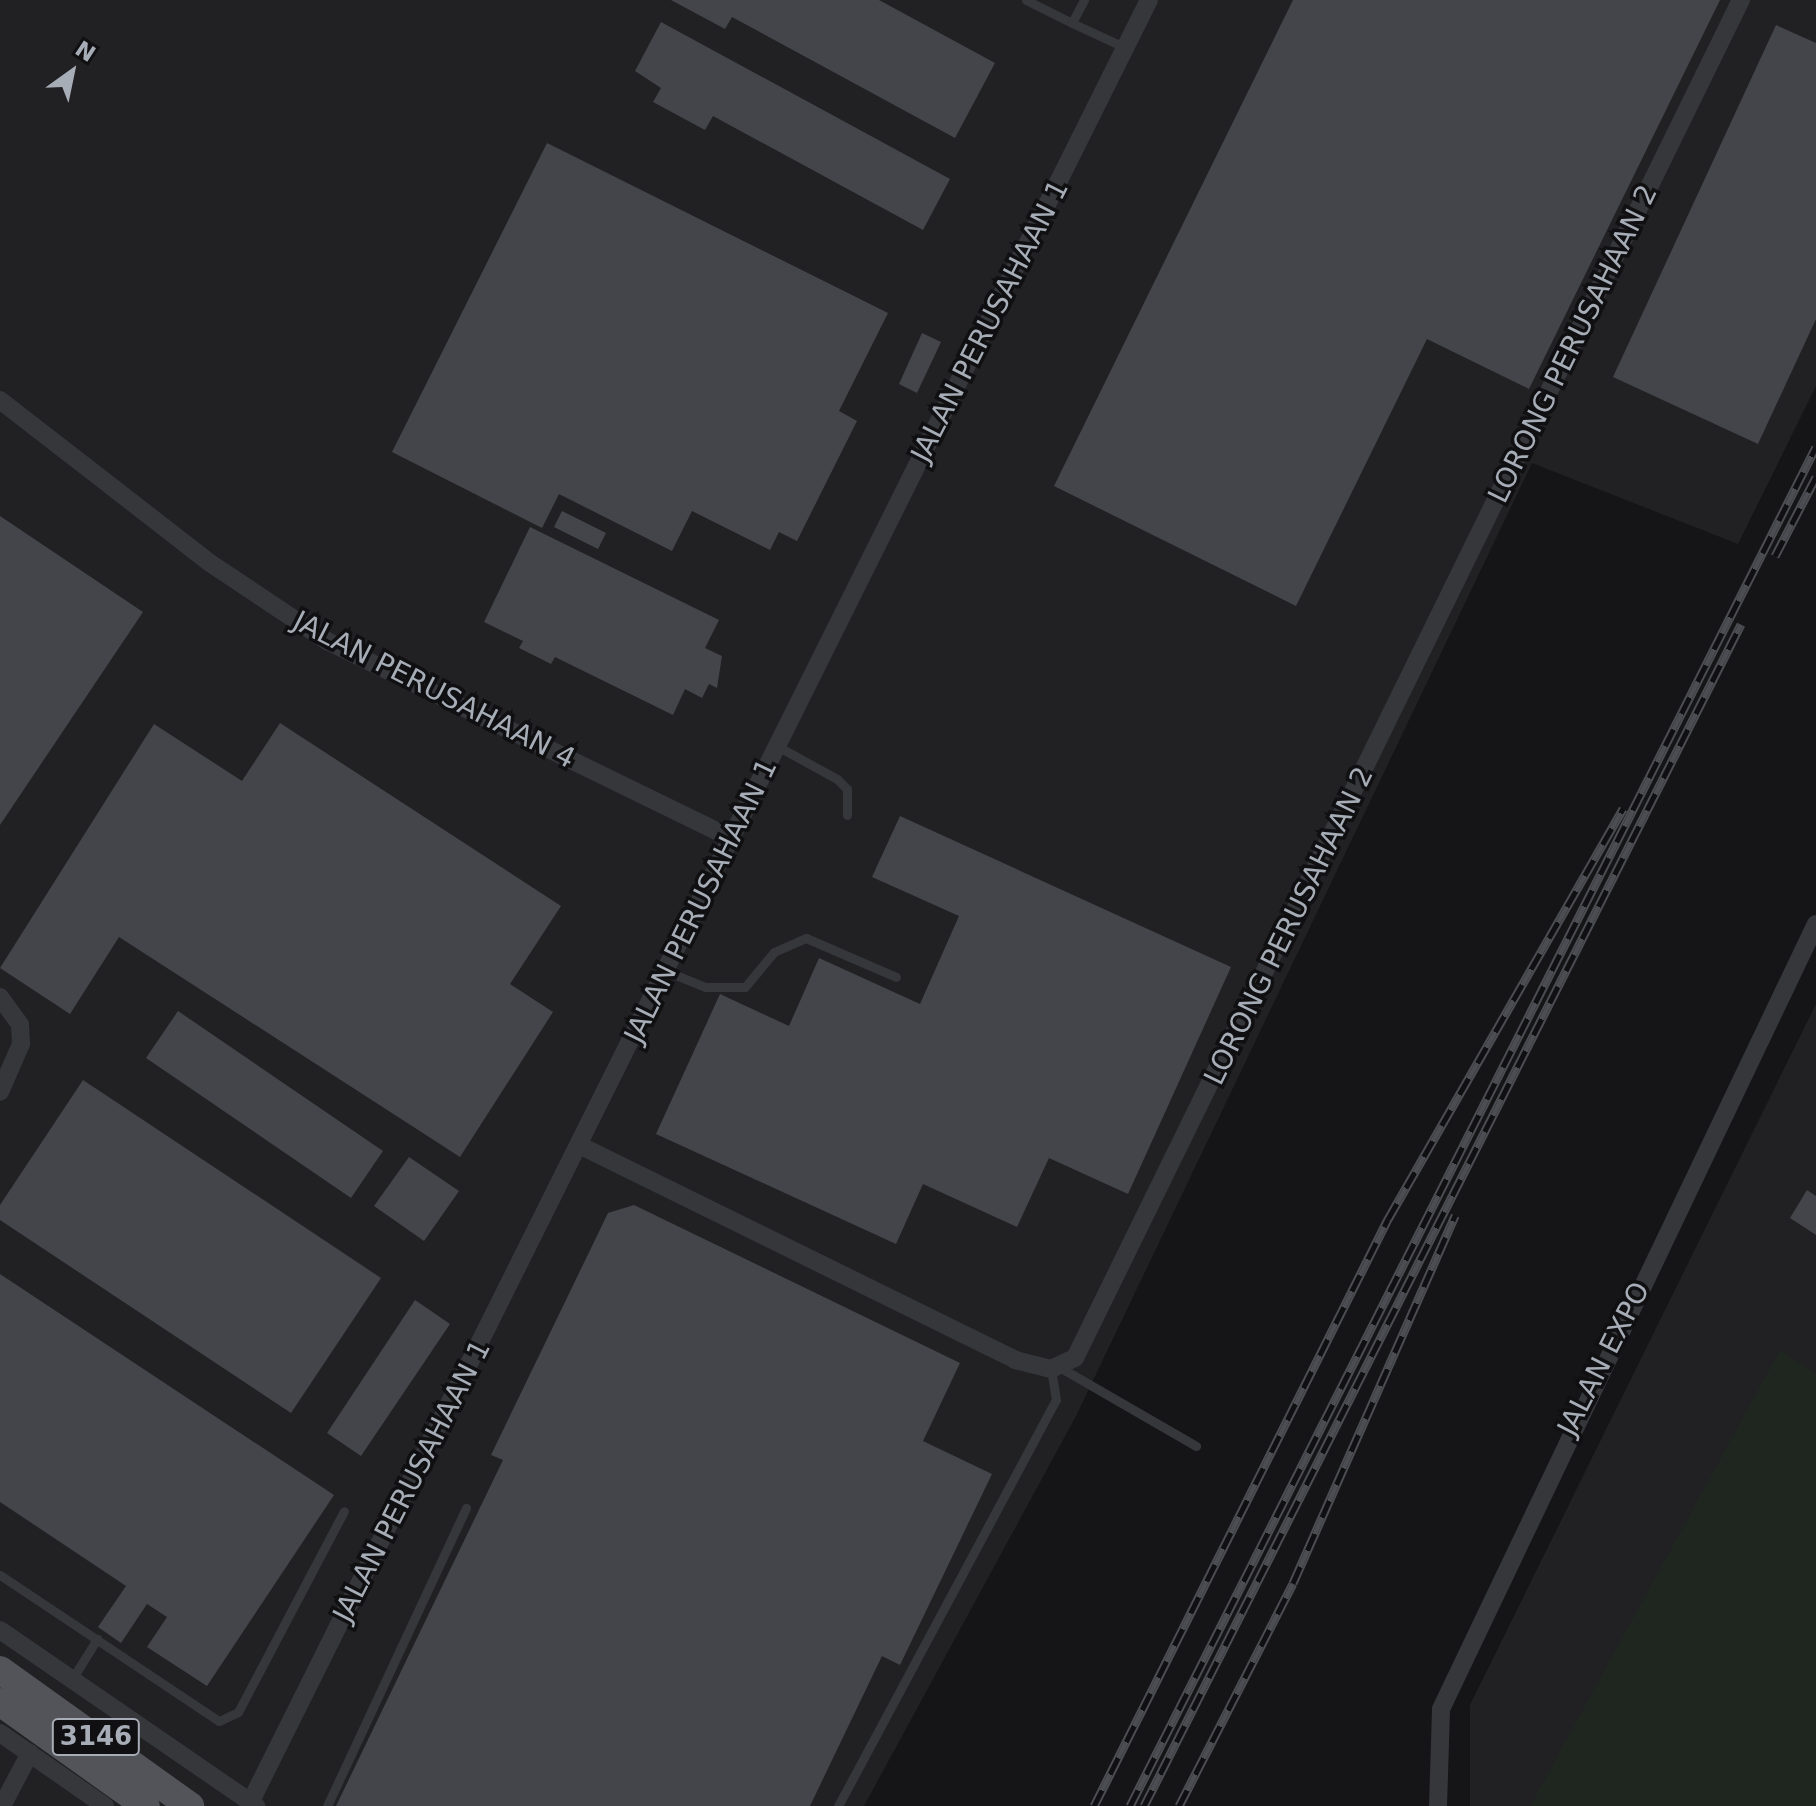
<!DOCTYPE html>
<html>
<head>
<meta charset="utf-8">
<style>
	body { margin:0 }
	#map { position:relative; width:1816px; height:1806px; overflow:hidden; background:#151517; font-family:"DejaVu Sans",sans-serif }
	div>[style] { position:absolute }
	.built>* { inset:0; background:#212124 }
	.green>* { inset:0; background:#1f2620 }
	.building>* { inset:0; background:#44454a }
	.lane>* { height:9px; margin:-4.5px; padding:0 4.5px; transform-origin:4.5px; border-radius:4.5px; background:#36373b }
	.street>* { height:18px; margin:-9px; padding:0 9px; transform-origin:9px; border-radius:9px; background:#36373b }
	.primary>* { height:28px; margin:-14px; padding:0 14px; transform-origin:14px; border-radius:14px; background:#52545a }
	.rail>* { height:9px; margin-top:-4.5px; transform-origin:0; background:repeating-linear-gradient(90deg,#101012 0 18px,#4b4d52 0 36px); box-sizing:border-box; border-block:2px solid #4b4d52 }
	span { translate:-50% -50%; white-space:nowrap; text-align:center; line-height:1.15; -webkit-text-stroke:7px #101012; paint-order:stroke }
	.shield-label span { padding:2px 6px; background:#101012; border:2px solid; border-radius:6px; -webkit-text-stroke-width:0 }
	.shield-label { font-size:26px; color:#a7adb6; font-weight:700 }
	.street-label { font-size:28px; color:#a7adb6 }
	.north { position:absolute; left:32px; top:32px; width:80px; height:80px; -webkit-text-stroke:6px #101012; paint-order:stroke; rotate:33deg; font-size:22px; font-weight:700; line-height:32px; text-align:center; color:#a7adb6 }
	.north::after { content:''; display:block; margin:auto; width:28px; height:36px; background:#a7adb6; clip-path:polygon(50% 0,100% 100%,50% 72%,0 100%) }
</style>
</head>
<body>
<div id="map">
	<div class="built">
		<i style="clip-path:polygon(0 0,1816px 0,1816px 386px,1738px 544px,1532px 463px,1076px 1416px,864px 1806px,0 1806px)"></i>
		<i style="clip-path:polygon(1816px 1004px,1816px 1806px,1470px 1806px,1470px 1705px)"></i>
	</div>
	<div class="green">
		<i style="clip-path:polygon(1780px 1350px,1816px 1374px,1816px 1806px,1530px 1806px)"></i>
	</div>
	<div class="building">
		<i style="clip-path:polygon(671px 0,879px 0,995px 63px,955px 138px,732px 17px,725px 29px)"></i>
		<i style="clip-path:polygon(1293px 0,1720px 0,1529px 389px,1427px 339px,1296px 606px,1054px 486px)"></i>
		<i style="clip-path:polygon(661px 22px,950px 179px,923px 230px,713px 116px,705px 130px,653px 102px,661px 88px,635px 71px)"></i>
		<i style="clip-path:polygon(1776px 25px,1816px 43px,1816px 319px,1758px 444px,1613px 377px)"></i>
		<i style="clip-path:polygon(547px 143px,888px 313px,839px 411px,857px 421px,797px 541px,779px 532px,770px 550px,692px 511px,672px 551px,559px 494px,542px 528px,392px 452px)"></i>
		<i style="clip-path:polygon(922px 333px,941px 342px,917px 393px,899px 384px)"></i>
		<i style="clip-path:polygon(562px 511px,606px 533px,598px 549px,554px 527px)"></i>
		<i style="clip-path:polygon(0 516px,143px 612px,0 825px)"></i>
		<i style="clip-path:polygon(530px 527px,719px 620px,705px 648px,722px 656px,717px 688px,709px 684px,702px 698px,685px 689px,673px 715px,555px 657px,551px 664px,519px 648px,523px 641px,484px 622px)"></i>
		<i style="clip-path:polygon(280px 723px,561px 906px,510px 984px,553px 1012px,460px 1157px,119px 937px,70px 1014px,0 968px,154px 724px,242px 781px)"></i>
		<i style="clip-path:polygon(900px 816px,1231px 967px,1128px 1194px,1049px 1158px,1017px 1227px,923px 1184px,896px 1244px,656px 1134px,720px 994px,789px 1026px,819px 958px,920px 1004px,959px 916px,872px 877px)"></i>
		<i style="clip-path:polygon(178px 1011px,383px 1151px,351px 1198px,146px 1058px)"></i>
		<i style="clip-path:polygon(83px 1080px,381px 1278px,291px 1413px,0 1220px,0 1205px)"></i>
		<i style="clip-path:polygon(409px 1157px,459px 1191px,424px 1241px,374px 1206px)"></i>
		<i style="clip-path:polygon(1807px 1190px,1816px 1196px,1816px 1235px,1790px 1218px)"></i>
		<i style="clip-path:polygon(634px 1205px,960px 1363px,923px 1441px,992px 1474px,900px 1665px,882px 1656px,810px 1806px,336px 1806px,503px 1460px,491px 1455px,608px 1213px)"></i>
		<i style="clip-path:polygon(0 1274px,334px 1495px,207px 1686px,147px 1647px,167px 1617px,147px 1604px,121px 1643px,98px 1627px,126px 1586px,0 1502px)"></i>
		<i style="clip-path:polygon(415px 1300px,450px 1324px,361px 1456px,327px 1433px)"></i>
	</div>
	<div class="lane">
		<i style="left:1026px;top:0;width:51px;rotate:26.6deg"></i>
		<i style="left:1084px;top:0;width:26px;rotate:118deg"></i>
		<i style="left:1072px;top:23px;width:60px;rotate:24.8deg"></i>
		<i style="left:777px;top:746px;width:68px;rotate:28.8deg"></i>
		<i style="left:837px;top:779px;width:14px;rotate:45deg"></i>
		<i style="left:847px;top:789px;width:26px;rotate:90deg"></i>
		<i style="left:666px;top:971px;width:42px;rotate:22.3deg"></i>
		<i style="left:705px;top:987px;width:40px"></i>
		<i style="left:745px;top:987px;width:45px;rotate:-50.4deg"></i>
		<i style="left:774px;top:952px;width:35px;rotate:-24deg"></i>
		<i style="left:806px;top:938px;width:98px;rotate:23.4deg"></i>
		<i style="left:1061px;top:1368px;width:156px;rotate:30deg"></i>
		<i style="left:0;top:1575px;width:263px;rotate:33.7deg"></i>
		<i style="left:219px;top:1721px;width:21px;rotate:-25deg"></i>
		<i style="left:238px;top:1712px;width:227px;rotate:-62.2deg"></i>
		<i style="left:74px;top:1676px;width:44px;rotate:-58.1deg"></i>
		<i style="left:327px;top:1806px;width:329px;rotate:-65deg"></i>
		<i style="left:838px;top:1806px;width:461px;rotate:-61.8deg"></i>
		<i style="left:1056px;top:1400px;width:31px;rotate:-99deg"></i>
	</div>
	<div class="street">
		<i style="left:0;top:400px;width:266px;rotate:37.8deg"></i>
		<i style="left:210px;top:563px;width:141px;rotate:33.7deg"></i>
		<i style="left:327px;top:641px;width:449px;rotate:26deg"></i>
		<i style="left:0;top:997px;width:34px;rotate:54deg"></i>
		<i style="left:20px;top:1025px;width:19px;rotate:87deg"></i>
		<i style="left:21px;top:1044px;width:52px;rotate:113.6deg"></i>
		<i style="left:581px;top:1146px;width:484px;rotate:26.2deg"></i>
		<i style="left:1015px;top:1360px;width:37px;rotate:14deg"></i>
		<i style="left:1051px;top:1369px;width:26px;rotate:-25deg"></i>
		<i style="left:1075px;top:1358px;width:1513px;rotate:-63.88deg"></i>
		<i style="left:0;top:1630px;width:311px;rotate:34.5deg"></i>
		<i style="left:0;top:1733px;width:128px;rotate:34.8deg"></i>
		<i style="left:251px;top:1801px;width:2012px;rotate:-63.5deg"></i>
		<i style="left:2px;top:1806px;width:60px;rotate:-62.2deg"></i>
		<i style="left:1438px;top:1806px;width:97px;rotate:-88.2deg"></i>
		<i style="left:1441px;top:1709px;width:870px;rotate:-64.47deg"></i>
	</div>
	<div class="primary">
		<i style="left:0;top:1670px;width:234px;rotate:35.6deg"></i>
		<i style="left:0;top:1702px;width:179px;rotate:35.5deg"></i>
	</div>
	<div class="rail">
		<i style="left:1775px;top:556px;width:89px;rotate:-62.6deg"></i>
		<i style="left:1094px;top:1806px;width:657px;rotate:-63.4deg"></i>
		<i style="left:1388px;top:1219px;width:473px;rotate:-60.2deg"></i>
		<i style="left:1130px;top:1806px;width:1522px;rotate:-63.22deg"></i>
		<i style="left:1144px;top:1806px;width:1324px;rotate:-63.2deg"></i>
		<i style="left:1179px;top:1806px;width:250px;rotate:-62.9deg"></i>
		<i style="left:1293px;top:1583px;width:402px;rotate:-66.2deg"></i>
	</div>
	<div class="shield-label">
		<span style="left:96px;top:1737px">3146</span>
	</div>
	<div class="street-label">
		<span style="left:990px;top:321px;rotate:-63deg">JALAN PERUSAHAAN 1</span>
		<span style="left:1573px;top:344px;rotate:-64deg">LORONG PERUSAHAAN 2</span>
		<span style="left:434px;top:690px;rotate:27deg">JALAN PERUSAHAAN 4</span>
		<span style="left:701px;top:901px;rotate:-64deg">JALAN PERUSAHAAN 1</span>
		<span style="left:1289px;top:926px;rotate:-64deg">LORONG PERUSAHAAN 2</span>
		<span style="left:1604px;top:1359px;rotate:-63deg">JALAN EXPO</span>
		<span style="left:412px;top:1481px;rotate:-63deg">JALAN PERUSAHAAN 1</span>
	</div>
	<div class="north">N</div>
</div>
</body>
</html>
